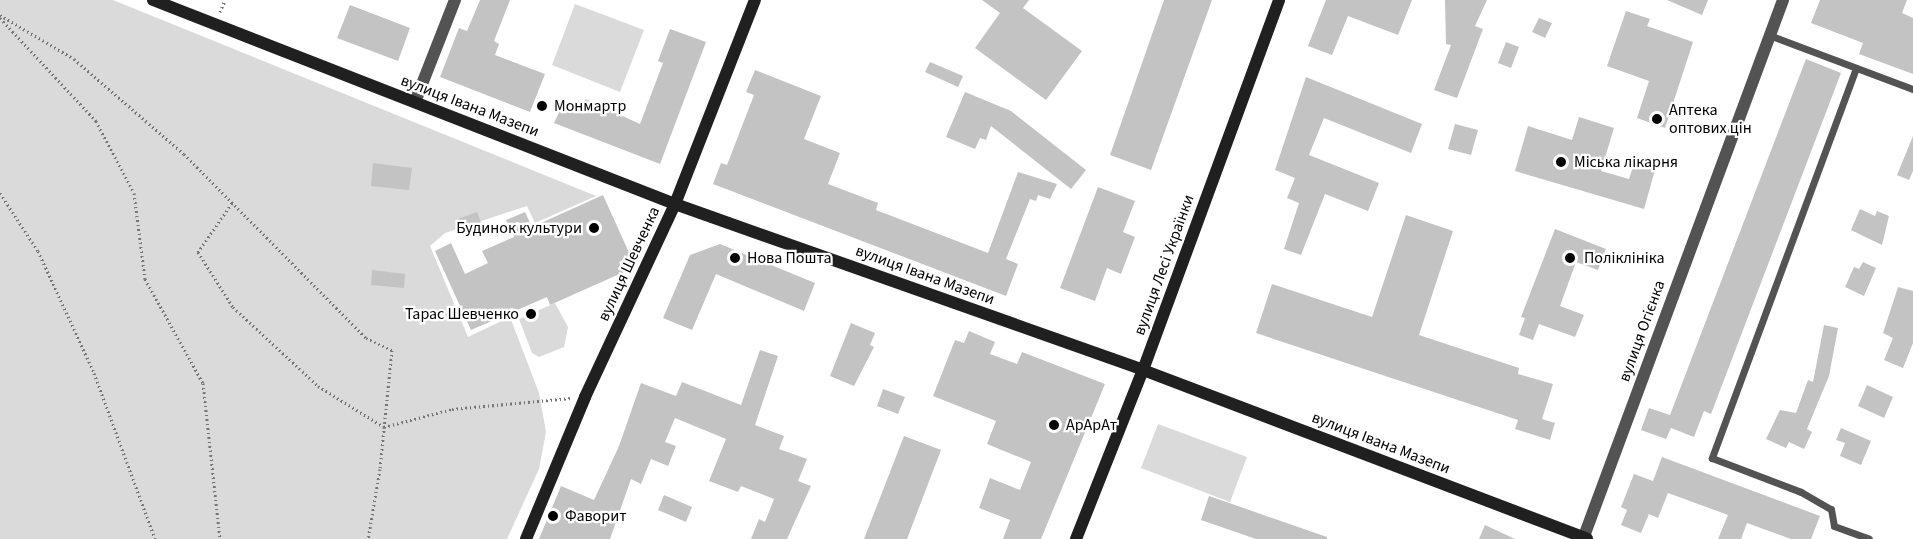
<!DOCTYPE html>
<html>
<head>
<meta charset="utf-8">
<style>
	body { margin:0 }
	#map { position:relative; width:1913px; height:539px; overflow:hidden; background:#fff; font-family:"Source Sans 3",sans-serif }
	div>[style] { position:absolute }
	.green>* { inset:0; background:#dadada }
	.building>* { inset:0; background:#c3c3c3 }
	.path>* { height:3px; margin-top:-1.5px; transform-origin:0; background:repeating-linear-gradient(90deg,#757575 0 1.5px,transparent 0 4.5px) }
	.lane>* { height:7px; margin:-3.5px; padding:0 3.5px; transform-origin:3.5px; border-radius:3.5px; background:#535353 }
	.street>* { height:12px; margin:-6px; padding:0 6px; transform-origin:6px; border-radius:6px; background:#535353 }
	.secondary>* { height:12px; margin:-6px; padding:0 6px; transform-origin:6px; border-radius:6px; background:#202020 }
	.dots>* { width:16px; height:16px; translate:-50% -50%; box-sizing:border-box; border:3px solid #fff; border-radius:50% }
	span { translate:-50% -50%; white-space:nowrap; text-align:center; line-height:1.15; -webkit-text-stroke:4.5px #fff; paint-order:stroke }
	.street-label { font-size:16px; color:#000 }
	.poi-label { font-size:16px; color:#000 }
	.left { translate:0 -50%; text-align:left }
	.right { translate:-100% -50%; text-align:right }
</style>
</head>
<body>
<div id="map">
	<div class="green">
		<i style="clip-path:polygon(0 0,113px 0,596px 196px,535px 223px,527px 206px,445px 233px,430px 246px,468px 337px,510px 317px,539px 393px,546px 432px,539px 469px,507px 539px,0 539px)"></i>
		<i style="clip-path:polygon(575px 4px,644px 30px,620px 92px,552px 65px)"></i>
		<i style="clip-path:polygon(555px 303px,568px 327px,564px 347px,539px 357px,532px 353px,519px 319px)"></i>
		<i style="clip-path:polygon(1158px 424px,1247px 457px,1230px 502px,1141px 468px)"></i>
	</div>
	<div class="building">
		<i style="clip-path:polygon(480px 0,510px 0,494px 41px,499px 44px,495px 55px,545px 74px,530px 112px,440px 77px,459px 28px,467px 31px)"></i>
		<i style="clip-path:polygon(982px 0,1029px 0,1023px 8px,1082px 51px,1046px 100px,975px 48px,1000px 13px)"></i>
		<i style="clip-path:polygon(1164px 0,1212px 0,1151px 170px,1110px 155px)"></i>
		<i style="clip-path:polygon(1326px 0,1412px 0,1398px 35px,1348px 16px,1332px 55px,1308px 46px)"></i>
		<i style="clip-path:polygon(1445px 0,1487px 0,1475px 26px,1483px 29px,1457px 98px,1434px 90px,1451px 45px,1446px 44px)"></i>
		<i style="clip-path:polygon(1667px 0,1708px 0,1702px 15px)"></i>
		<i style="clip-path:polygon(1820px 0,1907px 0,1902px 13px,1913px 18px,1913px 74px,1859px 54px,1863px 43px,1811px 23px)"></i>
		<i style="clip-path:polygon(350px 5px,410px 28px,398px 61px,337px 38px)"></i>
		<i style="clip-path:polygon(1626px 11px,1650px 19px,1647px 26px,1693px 42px,1665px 128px,1637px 118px,1649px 81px,1607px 66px)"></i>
		<i style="clip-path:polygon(1539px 18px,1552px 23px,1545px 38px,1532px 32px)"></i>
		<i style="clip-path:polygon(670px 29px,706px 42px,660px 164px,554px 123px,562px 106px,581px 111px,586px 99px,640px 124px,663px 63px,658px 61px)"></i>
		<i style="clip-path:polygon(1506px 42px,1519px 47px,1511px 68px,1498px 63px)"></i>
		<i style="clip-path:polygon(1806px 59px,1841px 73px,1711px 414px,1704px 411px,1694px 437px,1671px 428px,1666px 439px,1641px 430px,1649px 408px,1670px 415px)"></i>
		<i style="clip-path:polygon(930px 62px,963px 76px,958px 87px,925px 72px)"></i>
		<i style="clip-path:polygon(755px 70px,821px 96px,804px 139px,840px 153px,828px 184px,878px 203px,876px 210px,988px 253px,1018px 172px,1057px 184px,1050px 199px,1038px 195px,1036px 201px,1030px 199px,1006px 259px,1018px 264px,1006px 296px,713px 184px,721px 163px,727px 165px,754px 95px,746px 92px)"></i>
		<i style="clip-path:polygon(1306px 77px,1422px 124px,1411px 153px,1324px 118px,1309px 155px,1379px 183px,1368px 211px,1325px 194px,1301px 255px,1284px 249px,1299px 203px,1287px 198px,1295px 178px,1275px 170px)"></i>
		<i style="clip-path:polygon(965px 92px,1011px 111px,1086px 170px,1071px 189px,991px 126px,986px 140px,980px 138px,975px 149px,946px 137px)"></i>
		<i style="clip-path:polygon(1579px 117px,1614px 128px,1601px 171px,1629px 179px,1634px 164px,1655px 170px,1644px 209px,1515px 171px,1528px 126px,1572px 140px)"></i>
		<i style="clip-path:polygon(1455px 124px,1478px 130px,1471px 155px,1448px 149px)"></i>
		<i style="clip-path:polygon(1913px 136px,1913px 171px,1909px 180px,1897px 175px)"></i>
		<i style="clip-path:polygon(373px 163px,412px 168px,409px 190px,371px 186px)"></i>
		<i style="clip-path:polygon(1098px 187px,1135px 201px,1123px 232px,1135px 237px,1121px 274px,1107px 268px,1095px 301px,1060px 288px)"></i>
		<i style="clip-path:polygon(603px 195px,631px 257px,619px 262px,624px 272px,550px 305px,547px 297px,471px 330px,435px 251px,451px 243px,465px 274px,488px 263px,482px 251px,514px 237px,506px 220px,525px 212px,532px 227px)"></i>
		<i style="clip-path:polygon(1860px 209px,1875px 216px,1877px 211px,1889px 216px,1882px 245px,1851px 230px)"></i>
		<i style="clip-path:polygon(477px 212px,483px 228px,465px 235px,458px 219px)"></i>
		<i style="clip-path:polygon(1406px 215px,1453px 231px,1419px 335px,1519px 368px,1518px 374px,1553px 384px,1542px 419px,1555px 423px,1550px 440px,1515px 429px,1518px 420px,1256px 333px,1272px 284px,1372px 317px)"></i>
		<i style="clip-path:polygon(1555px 229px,1606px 249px,1598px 270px,1576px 262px,1560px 306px,1584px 315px,1575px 337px,1539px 324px,1533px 340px,1519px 335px,1525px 318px,1521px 317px)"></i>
		<i style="clip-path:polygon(720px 244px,815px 283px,804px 311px,716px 274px,692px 330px,663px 318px,690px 255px)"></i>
		<i style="clip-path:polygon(1863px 262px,1876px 268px,1864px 296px,1845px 287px,1854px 267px,1859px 269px)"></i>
		<i style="clip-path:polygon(372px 270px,405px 274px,404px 288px,371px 285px)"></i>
		<i style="clip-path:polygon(1898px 287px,1913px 291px,1913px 343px,1903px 368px,1884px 360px,1893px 338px,1883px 333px)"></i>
		<i style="clip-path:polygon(851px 323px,875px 333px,870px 345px,874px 347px,854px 386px,830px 376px)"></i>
		<i style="clip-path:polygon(1824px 325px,1838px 328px,1829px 376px,1807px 429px,1812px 432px,1804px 449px,1789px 442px,1786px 448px,1766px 439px,1780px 410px,1796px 413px,1808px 380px,1813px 382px)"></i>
		<i style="clip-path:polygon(969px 331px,995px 342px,990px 354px,1017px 364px,1022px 352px,1105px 384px,1041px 539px,1003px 539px,1010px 520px,979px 508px,990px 478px,1020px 490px,1031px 462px,987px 444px,996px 421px,933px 396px,955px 340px,964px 343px)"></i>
		<i style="clip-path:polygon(760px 350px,778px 356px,755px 425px,784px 436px,779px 449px,807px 459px,798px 481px,811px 486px,787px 539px,751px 539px,759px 519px,765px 522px,774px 499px,741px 486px,738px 492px,709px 481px,726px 439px,675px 418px,665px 442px,676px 446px,668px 466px,651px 459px,641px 484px,631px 479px,610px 539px,539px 539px,561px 486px,594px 500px,619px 446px,641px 383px,676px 396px,682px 382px,741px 405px)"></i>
		<i style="clip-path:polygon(1867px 385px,1893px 397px,1884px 418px,1858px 406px)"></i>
		<i style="clip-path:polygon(883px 389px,905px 397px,898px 414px,877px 406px)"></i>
		<i style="clip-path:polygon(1841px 428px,1871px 441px,1861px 465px,1840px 456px,1845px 443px,1836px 440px)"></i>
		<i style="clip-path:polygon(904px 436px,941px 450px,907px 539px,864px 539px)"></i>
		<i style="clip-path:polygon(1662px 457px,1820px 516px,1811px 539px,1791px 539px,1747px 523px,1741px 539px,1718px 539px,1728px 515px,1668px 493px,1658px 518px,1649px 514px,1641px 533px,1621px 525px,1627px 510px,1621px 507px,1634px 474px,1653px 481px)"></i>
		<i style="clip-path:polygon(664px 495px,692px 507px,686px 522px,658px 510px)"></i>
		<i style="clip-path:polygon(1209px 496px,1327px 537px,1327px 539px,1256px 539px,1201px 520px)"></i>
		<i style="clip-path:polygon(1485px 525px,1515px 539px,1479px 539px)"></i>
	</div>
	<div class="path">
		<i style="left:220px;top:12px;width:13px;rotate:-67deg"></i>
		<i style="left:0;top:15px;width:86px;rotate:30.7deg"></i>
		<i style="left:74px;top:59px;width:145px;rotate:40.8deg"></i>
		<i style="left:184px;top:154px;width:259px;rotate:45.3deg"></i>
		<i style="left:366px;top:338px;width:29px;rotate:25deg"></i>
		<i style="left:392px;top:350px;width:120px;rotate:95.8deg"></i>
		<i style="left:380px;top:469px;width:71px;rotate:99.7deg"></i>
		<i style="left:0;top:18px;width:141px;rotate:47deg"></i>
		<i style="left:96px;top:121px;width:81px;rotate:62.2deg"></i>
		<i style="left:134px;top:193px;width:87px;rotate:82.7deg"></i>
		<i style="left:145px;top:279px;width:119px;rotate:60.9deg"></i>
		<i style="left:203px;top:383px;width:157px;rotate:83.8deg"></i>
		<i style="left:0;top:193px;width:69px;rotate:56.8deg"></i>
		<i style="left:38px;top:251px;width:134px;rotate:65.3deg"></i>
		<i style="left:94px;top:373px;width:177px;rotate:69.8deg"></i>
		<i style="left:232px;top:203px;width:60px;rotate:124.8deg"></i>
		<i style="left:198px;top:252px;width:65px;rotate:57.5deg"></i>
		<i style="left:233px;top:307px;width:116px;rotate:42.9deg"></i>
		<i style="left:318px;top:386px;width:78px;rotate:31.8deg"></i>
		<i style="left:384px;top:427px;width:70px;rotate:-14.8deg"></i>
		<i style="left:452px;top:409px;width:120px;rotate:-5.3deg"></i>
	</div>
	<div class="lane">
		<i style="left:1769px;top:35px;width:154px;rotate:20.6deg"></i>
		<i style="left:1856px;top:68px;width:416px;rotate:110.3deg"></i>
		<i style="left:1712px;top:458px;width:95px;rotate:20.9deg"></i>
		<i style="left:1801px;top:492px;width:34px;rotate:30deg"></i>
		<i style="left:1831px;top:509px;width:17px;rotate:80deg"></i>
		<i style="left:1834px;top:526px;width:37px;rotate:20deg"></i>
	</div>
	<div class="street">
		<i style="left:415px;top:102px;width:110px;rotate:-68.6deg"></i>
		<i style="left:1583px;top:539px;width:575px;rotate:-69.64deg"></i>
	</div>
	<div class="secondary">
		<i style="left:153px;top:0;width:560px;rotate:21.35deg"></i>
		<i style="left:675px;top:204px;width:497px;rotate:19.5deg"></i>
		<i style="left:1143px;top:370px;width:475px;rotate:20.8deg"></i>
		<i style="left:526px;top:539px;width:154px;rotate:-67.4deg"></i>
		<i style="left:585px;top:397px;width:213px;rotate:-65deg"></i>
		<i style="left:675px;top:204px;width:219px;rotate:-68.6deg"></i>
		<i style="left:1076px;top:539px;width:182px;rotate:-68.4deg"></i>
		<i style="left:1143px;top:370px;width:394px;rotate:-69.8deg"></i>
	</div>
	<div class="dots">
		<i style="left:542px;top:106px;background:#000"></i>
		<i style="left:1657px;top:119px;background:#000"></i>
		<i style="left:1561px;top:162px;background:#000"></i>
		<i style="left:594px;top:228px;background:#000"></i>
		<i style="left:735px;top:258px;background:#000"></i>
		<i style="left:1570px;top:258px;background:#000"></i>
		<i style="left:531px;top:314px;background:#000"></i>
		<i style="left:1054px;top:425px;background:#000"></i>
		<i style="left:553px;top:516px;background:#000"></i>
	</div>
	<div class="street-label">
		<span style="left:470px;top:106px;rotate:21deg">вулиця Івана Мазепи</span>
		<span style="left:629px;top:264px;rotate:-65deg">вулиця Шевченка</span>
		<span style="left:1164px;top:265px;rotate:-70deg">вулиця Лесі Українки</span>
		<span style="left:925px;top:275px;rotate:20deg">вулиця Івана Мазепи</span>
		<span style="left:1642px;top:331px;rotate:-70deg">вулиця Огієнка</span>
		<span style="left:1381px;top:443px;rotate:21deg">вулиця Івана Мазепи</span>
	</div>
	<div class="poi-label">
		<span class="left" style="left:554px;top:106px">Монмартр</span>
		<span class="left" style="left:1669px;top:119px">Аптека<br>оптових цін</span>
		<span class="left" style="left:1574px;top:162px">Міська лікарня</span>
		<span class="right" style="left:582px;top:228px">Будинок культури</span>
		<span class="left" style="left:747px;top:258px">Нова Пошта</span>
		<span class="left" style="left:1584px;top:258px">Поліклініка</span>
		<span class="right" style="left:519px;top:314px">Тарас Шевченко</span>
		<span class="left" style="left:1066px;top:425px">АрАрАт</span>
		<span class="left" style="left:565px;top:516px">Фаворит</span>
	</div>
</div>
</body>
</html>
